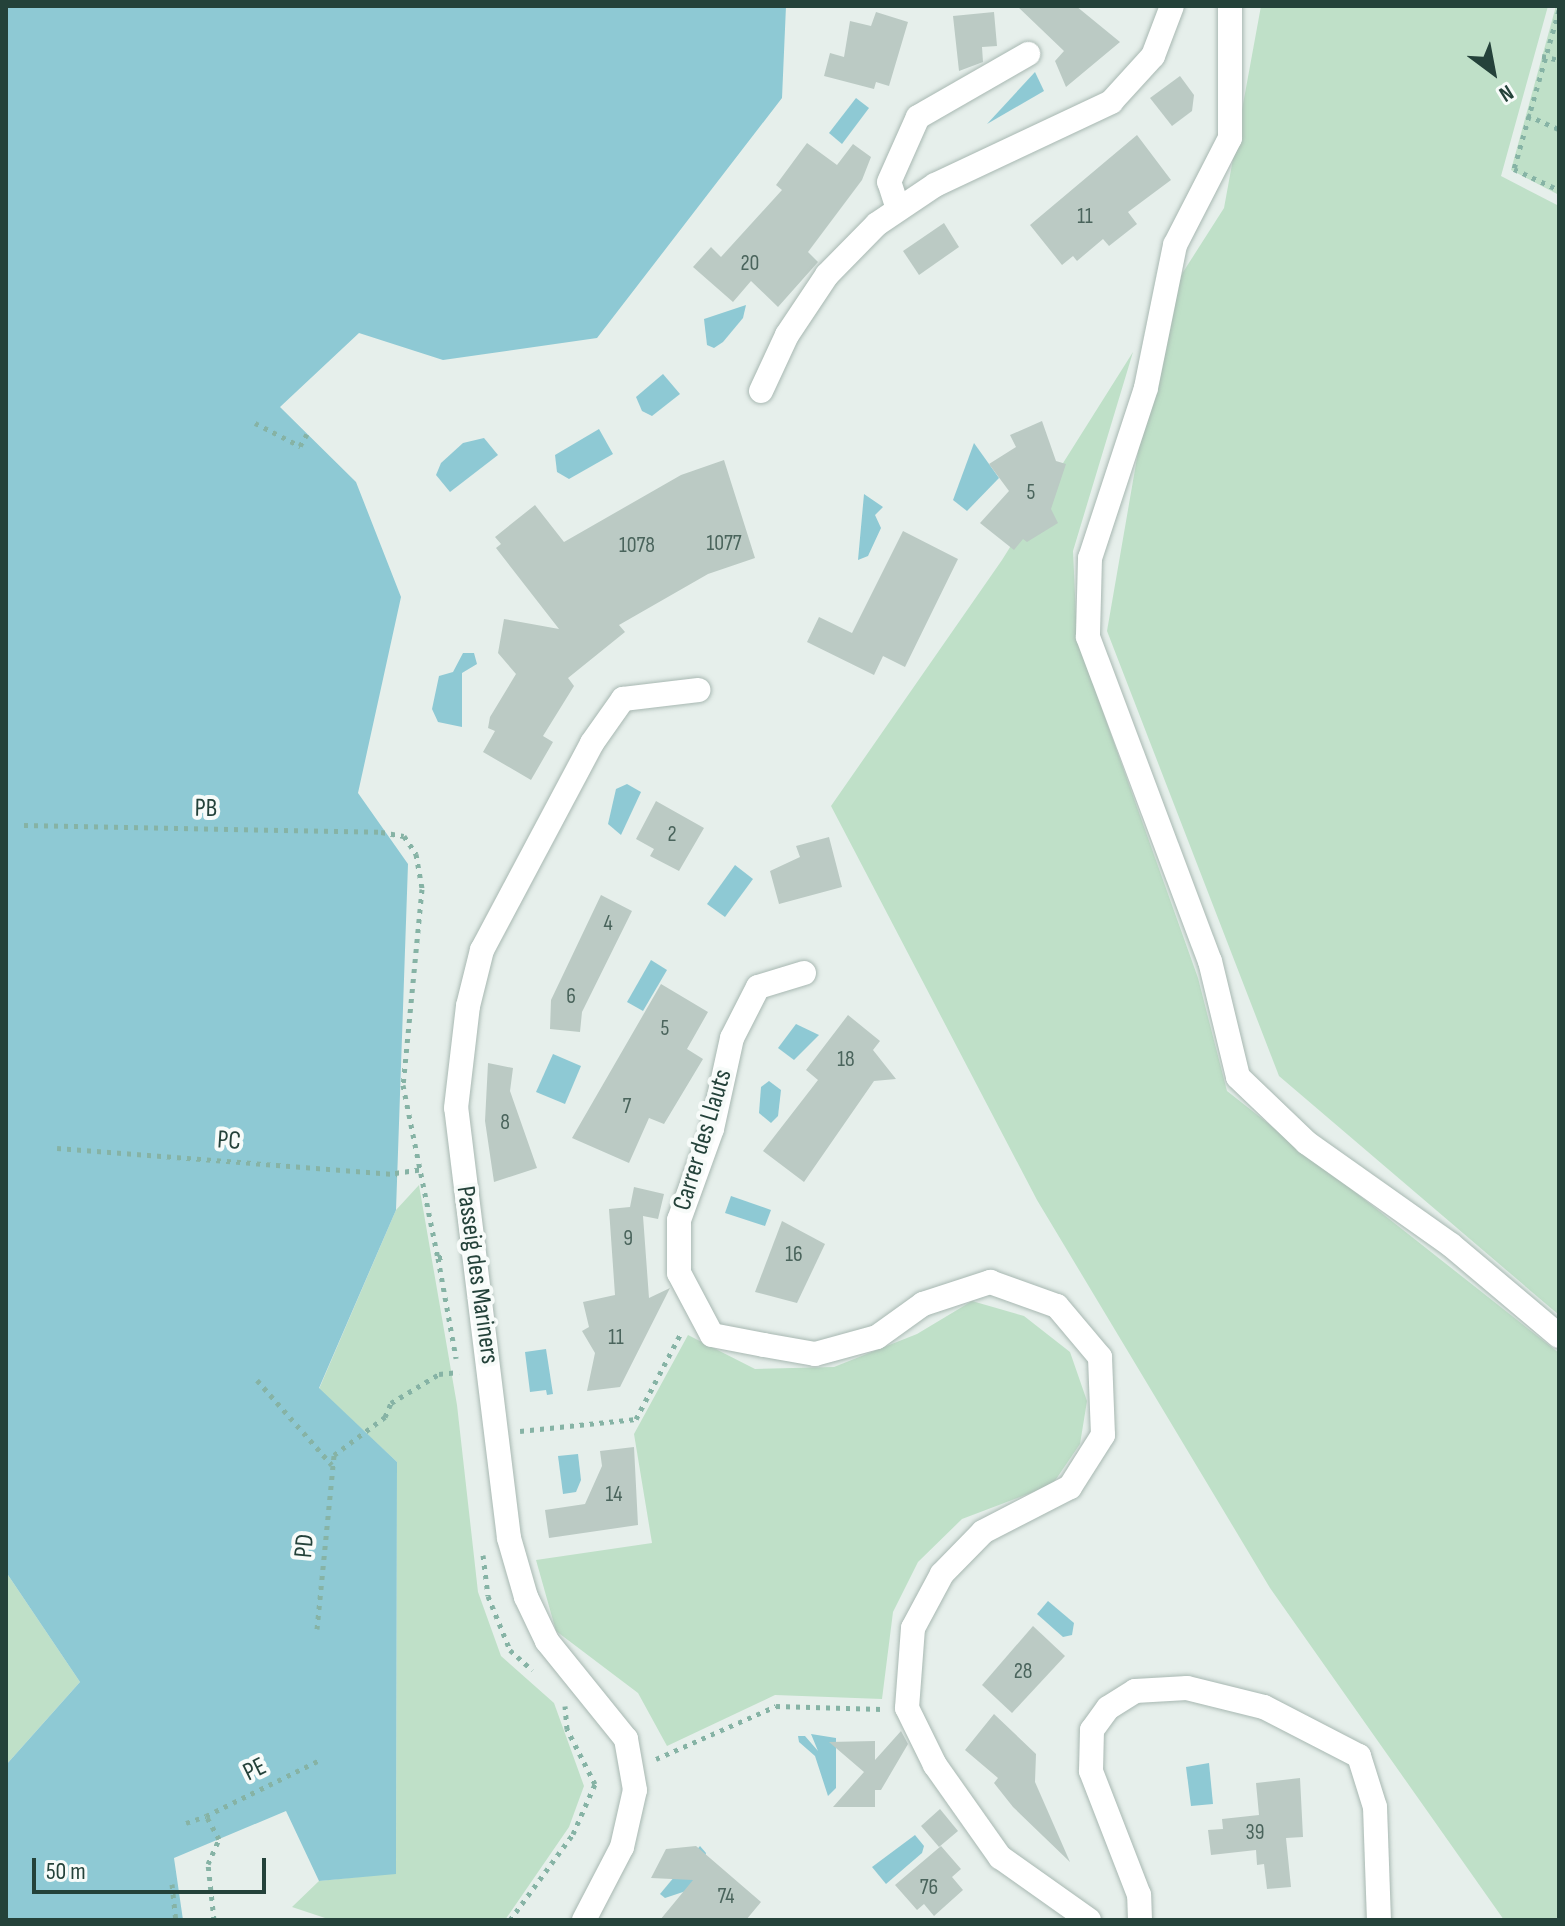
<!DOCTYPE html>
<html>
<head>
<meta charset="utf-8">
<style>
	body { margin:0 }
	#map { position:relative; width:1565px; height:1926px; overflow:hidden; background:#e6efeb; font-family:"Sofia Sans Condensed",sans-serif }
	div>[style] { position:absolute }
	.green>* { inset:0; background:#bfe0c8 }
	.water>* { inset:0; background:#8ec9d4 }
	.building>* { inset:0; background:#bbcac4 }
	.path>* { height:5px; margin-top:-2.5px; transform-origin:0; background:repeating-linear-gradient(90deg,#86b3a5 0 4px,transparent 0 10px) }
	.roads { filter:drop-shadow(0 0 2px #a8b8b2) drop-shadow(0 0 2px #a8b8b2) }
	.minor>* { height:24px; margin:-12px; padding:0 12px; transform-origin:12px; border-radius:12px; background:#fff }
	span { translate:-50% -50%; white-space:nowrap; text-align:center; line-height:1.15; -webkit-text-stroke:8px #f7fbf9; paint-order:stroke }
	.number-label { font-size:22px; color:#4a645c }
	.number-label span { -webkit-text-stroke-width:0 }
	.street-label { font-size:26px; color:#24423a }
	.frame { position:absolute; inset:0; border:8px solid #24423a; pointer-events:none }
	.north { position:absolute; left:1453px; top:32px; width:80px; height:80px; -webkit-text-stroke:6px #f7fbf9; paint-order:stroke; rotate:148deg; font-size:22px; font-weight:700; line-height:32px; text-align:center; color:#24423a }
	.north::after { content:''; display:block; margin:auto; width:28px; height:36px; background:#24423a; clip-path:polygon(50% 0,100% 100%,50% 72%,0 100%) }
	.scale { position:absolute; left:32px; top:1858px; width:234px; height:36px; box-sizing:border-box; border:4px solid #24423a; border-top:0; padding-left:10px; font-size:24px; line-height:28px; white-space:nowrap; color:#24423a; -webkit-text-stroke:6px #f7fbf9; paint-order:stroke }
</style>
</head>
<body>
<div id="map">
	<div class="green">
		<i style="clip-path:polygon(1261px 6px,1548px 6px,1501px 176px,1559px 206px,1559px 1315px,1279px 1076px,1107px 631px,1164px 302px,1224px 208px)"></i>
		<i style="clip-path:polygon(1556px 6px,1559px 6px,1559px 195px,1511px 170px)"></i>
		<i style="clip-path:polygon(1133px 352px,1073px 551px,1077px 639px,1198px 978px,1227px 1091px,1559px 1353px,1559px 1920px,1504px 1920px,1270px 1588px,1037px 1200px,831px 806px,1002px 560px)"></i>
		<i style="clip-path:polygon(419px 1185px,457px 1405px,478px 1592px,501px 1656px,554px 1703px,584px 1786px,569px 1827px,505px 1920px,331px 1920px,292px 1907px,319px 1881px,396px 1873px,397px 1462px,319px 1389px,396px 1210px)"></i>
		<i style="clip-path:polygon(972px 1301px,1024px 1316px,1070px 1352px,1087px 1401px,1080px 1444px,1052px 1485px,962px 1519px,918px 1562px,893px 1612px,882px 1699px,775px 1695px,667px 1746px,638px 1693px,556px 1631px,536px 1560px,652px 1543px,634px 1434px,688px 1335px,755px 1369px,834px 1367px,917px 1334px)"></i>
		<i style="clip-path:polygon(6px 1572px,80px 1682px,6px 1765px)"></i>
	</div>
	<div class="water">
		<i style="clip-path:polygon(6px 6px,786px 6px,782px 98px,597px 338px,443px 360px,359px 333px,280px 407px,356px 482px,401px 597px,358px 793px,408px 864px,396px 1210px,319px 1388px,397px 1462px,396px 1874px,319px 1881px,286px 1811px,174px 1858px,183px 1920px,6px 1920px,6px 1765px,80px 1682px,6px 1572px)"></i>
		<i style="clip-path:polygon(1035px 72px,1044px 91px,987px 124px)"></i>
		<i style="clip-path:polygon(856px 98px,869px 108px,842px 144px,829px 133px)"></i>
		<i style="clip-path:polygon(746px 305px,743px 318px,723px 342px,714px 348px,707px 345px,704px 319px)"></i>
		<i style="clip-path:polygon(663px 374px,680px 394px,652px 416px,642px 411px,636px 397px)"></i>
		<i style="clip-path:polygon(599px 429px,613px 454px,569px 479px,557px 472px,555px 455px)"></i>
		<i style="clip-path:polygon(484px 438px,498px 455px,450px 492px,436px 475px,441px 463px,463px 443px)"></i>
		<i style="clip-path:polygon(974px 443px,999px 478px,967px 511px,953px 500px)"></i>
		<i style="clip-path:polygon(864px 494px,883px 507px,875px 515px,881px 528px,868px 556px,858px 560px)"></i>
		<i style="clip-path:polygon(463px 653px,474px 653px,477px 664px,462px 673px,462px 727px,438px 722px,432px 709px,439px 676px,453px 672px)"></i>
		<i style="clip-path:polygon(627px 784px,641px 792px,621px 835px,608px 824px,616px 789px)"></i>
		<i style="clip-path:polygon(735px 865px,753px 879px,725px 917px,707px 904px)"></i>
		<i style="clip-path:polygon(651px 960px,667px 970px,643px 1011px,627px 1002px)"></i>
		<i style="clip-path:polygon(796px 1024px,819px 1035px,794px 1060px,778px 1048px)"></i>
		<i style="clip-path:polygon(553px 1054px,581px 1066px,565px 1104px,536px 1092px)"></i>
		<i style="clip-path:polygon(769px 1081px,781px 1090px,778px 1116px,771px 1123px,759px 1113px,761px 1087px)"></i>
		<i style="clip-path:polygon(731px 1196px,771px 1210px,765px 1226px,725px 1213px)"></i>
		<i style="clip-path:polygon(546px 1349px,553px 1394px,547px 1395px,546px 1390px,530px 1392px,525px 1352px)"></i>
		<i style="clip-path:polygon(578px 1454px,581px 1480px,576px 1492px,563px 1494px,558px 1456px)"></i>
		<i style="clip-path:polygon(1048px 1601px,1074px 1623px,1072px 1635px,1063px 1637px,1037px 1614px)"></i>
		<i style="clip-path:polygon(811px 1734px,836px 1738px,836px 1788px,828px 1796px,815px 1756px,799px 1742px,798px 1736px,805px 1736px,818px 1751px)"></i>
		<i style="clip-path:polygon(1209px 1763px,1213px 1804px,1191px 1806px,1186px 1767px)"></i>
		<i style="clip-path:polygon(915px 1835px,924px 1846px,922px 1853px,886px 1884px,872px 1867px)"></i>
		<i style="clip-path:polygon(700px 1846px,706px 1853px,701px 1872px,686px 1891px,665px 1898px,660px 1894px)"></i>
	</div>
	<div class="building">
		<i style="clip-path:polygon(1017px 6px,1076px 6px,1120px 42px,1066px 87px,1055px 61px,1064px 51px)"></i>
		<i style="clip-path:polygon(876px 12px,908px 22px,889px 86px,876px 82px,874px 89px,824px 76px,830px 53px,844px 57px,850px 21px,871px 26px)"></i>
		<i style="clip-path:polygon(994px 12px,997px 46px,982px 47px,983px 62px,959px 71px,953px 16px)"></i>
		<i style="clip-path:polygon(1180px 76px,1194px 95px,1192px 111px,1172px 126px,1150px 98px)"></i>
		<i style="clip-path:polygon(1137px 135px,1171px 180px,1128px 212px,1137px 224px,1109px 246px,1103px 239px,1077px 261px,1073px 256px,1062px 265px,1030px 225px)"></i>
		<i style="clip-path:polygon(807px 143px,837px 165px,853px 144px,871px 157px,862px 180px,808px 252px,818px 262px,778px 307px,751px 281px,733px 302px,693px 267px,711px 247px,721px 257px,782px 190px,776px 185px)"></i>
		<i style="clip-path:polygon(944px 223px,959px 247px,919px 275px,903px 251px)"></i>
		<i style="clip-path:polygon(1042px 421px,1056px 461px,1066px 464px,1051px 509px,1058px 523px,1027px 542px,1023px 539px,1014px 550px,980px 523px,1009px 491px,989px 464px,1016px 447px,1010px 435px)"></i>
		<i style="clip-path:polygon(724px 460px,755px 558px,708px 574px,619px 625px,625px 632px,568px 678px,574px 686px,543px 736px,553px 742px,531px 780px,483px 752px,495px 731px,488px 728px,490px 717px,516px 674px,498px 653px,504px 619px,559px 629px,496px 548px,501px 544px,495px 537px,535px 505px,564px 542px,681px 475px)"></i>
		<i style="clip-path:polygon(903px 531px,958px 559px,905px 667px,883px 656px,874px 675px,807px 642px,819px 617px,852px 633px)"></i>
		<i style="clip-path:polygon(656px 801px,704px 828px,679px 871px,650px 856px,654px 849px,636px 839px)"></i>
		<i style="clip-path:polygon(829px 837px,842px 887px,779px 904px,770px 871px,800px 857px,796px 846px)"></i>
		<i style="clip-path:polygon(601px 895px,632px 911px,582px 1012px,580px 1032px,550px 1029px,551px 1000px)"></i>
		<i style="clip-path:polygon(661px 984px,708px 1012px,687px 1049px,703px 1059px,664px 1124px,649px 1118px,629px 1163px,572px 1138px)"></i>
		<i style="clip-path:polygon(848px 1015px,880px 1041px,873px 1050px,896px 1079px,874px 1081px,804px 1182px,763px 1151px,818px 1080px,806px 1070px)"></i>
		<i style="clip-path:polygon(488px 1063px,513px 1068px,510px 1091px,537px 1168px,494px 1182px,485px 1121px)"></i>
		<i style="clip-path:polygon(634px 1187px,664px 1194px,658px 1219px,643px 1216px,649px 1298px,670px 1288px,620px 1387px,587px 1391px,595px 1353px,582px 1331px,589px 1327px,583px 1302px,615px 1295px,609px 1209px,630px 1207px)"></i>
		<i style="clip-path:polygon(782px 1221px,825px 1244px,797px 1303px,755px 1292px)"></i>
		<i style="clip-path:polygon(634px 1447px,638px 1525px,549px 1538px,545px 1510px,585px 1504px,602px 1466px,600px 1451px)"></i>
		<i style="clip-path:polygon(1033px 1626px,1065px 1656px,1012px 1713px,982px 1685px)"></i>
		<i style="clip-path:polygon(994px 1714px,1036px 1754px,1035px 1782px,1070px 1862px,1013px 1807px,994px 1783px,998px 1778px,965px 1750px)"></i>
		<i style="clip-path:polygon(901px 1731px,908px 1744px,881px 1790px,875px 1790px,875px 1807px,833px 1807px,864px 1772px,829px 1742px,875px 1741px,875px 1760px)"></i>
		<i style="clip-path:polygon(1300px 1778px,1303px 1837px,1286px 1838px,1291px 1887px,1267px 1889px,1264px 1864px,1257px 1865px,1256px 1850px,1211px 1855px,1208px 1830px,1223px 1829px,1222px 1819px,1259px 1815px,1256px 1783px)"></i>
		<i style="clip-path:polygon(940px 1809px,958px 1831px,939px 1847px,921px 1826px)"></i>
		<i style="clip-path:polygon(696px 1846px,761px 1902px,746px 1920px,660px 1920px,693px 1880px,651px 1878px,666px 1849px)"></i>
		<i style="clip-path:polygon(941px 1846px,961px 1869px,952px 1877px,963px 1890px,934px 1916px,924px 1904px,917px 1910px,895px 1885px)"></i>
	</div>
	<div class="path">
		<i style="left:1559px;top:10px;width:165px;rotate:105.8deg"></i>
		<i style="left:1514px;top:169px;width:50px;rotate:25deg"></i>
		<i style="left:1542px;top:56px;width:17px;rotate:13deg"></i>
		<i style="left:1527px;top:115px;width:35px;rotate:24deg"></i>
		<i style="left:255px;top:423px;width:51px;rotate:27.1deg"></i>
		<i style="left:300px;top:446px;width:14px;rotate:-60deg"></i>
		<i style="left:24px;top:825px;width:357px;rotate:1.1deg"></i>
		<i style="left:381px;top:832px;width:23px;rotate:10deg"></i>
		<i style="left:404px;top:836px;width:22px;rotate:56deg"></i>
		<i style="left:416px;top:854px;width:36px;rotate:80deg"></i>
		<i style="left:422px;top:889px;width:197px;rotate:95.5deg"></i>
		<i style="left:403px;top:1085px;width:177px;rotate:78.6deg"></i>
		<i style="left:438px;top:1258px;width:9px;rotate:-18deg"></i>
		<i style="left:57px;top:1148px;width:341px;rotate:4.4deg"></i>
		<i style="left:395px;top:1173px;width:27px;rotate:-8deg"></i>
		<i style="left:438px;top:1258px;width:102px;rotate:79.8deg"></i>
		<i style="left:257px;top:1380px;width:113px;rotate:48.6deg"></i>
		<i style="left:520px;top:1431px;width:117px;rotate:-5.9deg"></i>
		<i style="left:636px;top:1419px;width:97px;rotate:-62.4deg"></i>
		<i style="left:483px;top:1555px;width:41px;rotate:83deg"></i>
		<i style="left:488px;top:1596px;width:58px;rotate:67.8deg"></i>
		<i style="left:510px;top:1650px;width:30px;rotate:42deg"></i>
		<i style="left:317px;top:1629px;width:175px;rotate:-84.4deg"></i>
		<i style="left:334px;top:1455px;width:64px;rotate:-36.7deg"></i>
		<i style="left:385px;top:1417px;width:15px;rotate:-67deg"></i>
		<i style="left:391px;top:1403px;width:56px;rotate:-31.1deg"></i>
		<i style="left:439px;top:1374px;width:20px;rotate:-6deg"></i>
		<i style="left:656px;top:1759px;width:131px;rotate:-23.8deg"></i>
		<i style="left:776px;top:1706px;width:106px;rotate:1.6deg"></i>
		<i style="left:186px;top:1823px;width:21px;rotate:-19deg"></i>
		<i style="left:172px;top:1884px;width:36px;rotate:84deg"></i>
		<i style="left:214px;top:1920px;width:56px;rotate:-96.1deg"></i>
		<i style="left:208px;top:1864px;width:27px;rotate:-66deg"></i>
		<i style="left:219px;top:1839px;width:26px;rotate:-119deg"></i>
		<i style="left:206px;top:1816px;width:129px;rotate:-26.2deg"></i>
		<i style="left:510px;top:1920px;width:107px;rotate:-53.8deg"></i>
		<i style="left:573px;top:1834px;width:55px;rotate:-66.3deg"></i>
		<i style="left:595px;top:1784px;width:62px;rotate:-117deg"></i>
		<i style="left:567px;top:1729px;width:23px;rotate:-95deg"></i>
	</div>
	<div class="roads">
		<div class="minor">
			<i style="left:1230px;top:6px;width:132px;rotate:90deg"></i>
			<i style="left:1230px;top:138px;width:120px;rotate:117.2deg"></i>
			<i style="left:1175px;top:245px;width:146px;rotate:101.5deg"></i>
			<i style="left:1146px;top:388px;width:179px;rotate:108.2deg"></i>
			<i style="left:1090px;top:558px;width:79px;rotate:91.5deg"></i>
			<i style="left:1088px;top:637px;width:346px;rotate:69.4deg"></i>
			<i style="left:1210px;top:961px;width:119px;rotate:76.4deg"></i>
			<i style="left:1238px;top:1077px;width:95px;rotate:43.7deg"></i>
			<i style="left:1307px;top:1143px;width:176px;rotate:35.3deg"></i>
			<i style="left:1451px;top:1245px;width:141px;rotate:40.1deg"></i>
			<i style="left:898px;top:209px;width:28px;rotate:-108deg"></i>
			<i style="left:889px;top:182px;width:71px;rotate:-66deg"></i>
			<i style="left:918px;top:117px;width:127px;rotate:-29.8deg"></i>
			<i style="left:761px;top:391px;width:62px;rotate:-65.1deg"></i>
			<i style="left:787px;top:335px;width:72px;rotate:-56.3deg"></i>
			<i style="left:827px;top:275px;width:71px;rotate:-45.6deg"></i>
			<i style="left:877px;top:224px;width:70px;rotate:-33.9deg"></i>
			<i style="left:935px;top:185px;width:195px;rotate:-25.2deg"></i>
			<i style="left:1111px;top:102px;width:62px;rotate:-47.6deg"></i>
			<i style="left:1153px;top:56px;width:53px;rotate:-69.2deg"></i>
			<i style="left:804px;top:973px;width:48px;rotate:163.1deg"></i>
			<i style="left:758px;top:987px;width:57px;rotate:117deg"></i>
			<i style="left:732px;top:1038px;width:93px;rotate:102.4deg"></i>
			<i style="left:712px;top:1129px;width:97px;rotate:109.9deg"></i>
			<i style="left:679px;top:1220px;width:53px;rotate:90deg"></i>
			<i style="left:679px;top:1273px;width:70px;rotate:62deg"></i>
			<i style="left:712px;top:1335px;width:53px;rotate:10.9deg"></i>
			<i style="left:764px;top:1345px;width:52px;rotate:10deg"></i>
			<i style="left:815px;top:1354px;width:64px;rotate:-15.3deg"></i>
			<i style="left:877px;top:1337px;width:57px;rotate:-35.7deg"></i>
			<i style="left:923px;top:1304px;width:71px;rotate:-18.2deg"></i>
			<i style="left:990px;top:1282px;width:71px;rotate:19.7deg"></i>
			<i style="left:1057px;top:1306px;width:67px;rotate:49.9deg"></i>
			<i style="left:1100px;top:1357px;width:78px;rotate:87.8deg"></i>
			<i style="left:1103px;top:1435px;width:62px;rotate:122.4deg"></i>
			<i style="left:1070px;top:1487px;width:98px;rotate:152.7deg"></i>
			<i style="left:983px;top:1532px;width:59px;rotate:134.3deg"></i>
			<i style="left:942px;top:1574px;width:61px;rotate:118.2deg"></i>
			<i style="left:913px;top:1628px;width:80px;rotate:94.3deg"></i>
			<i style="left:907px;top:1708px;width:64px;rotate:63.8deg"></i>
			<i style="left:935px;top:1765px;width:113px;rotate:54.8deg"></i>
			<i style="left:1000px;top:1857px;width:109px;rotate:35.3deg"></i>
			<i style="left:584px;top:1920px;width:82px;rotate:-62.5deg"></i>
			<i style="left:622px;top:1847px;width:58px;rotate:-77.2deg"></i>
			<i style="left:635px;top:1790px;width:52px;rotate:-100deg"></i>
			<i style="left:626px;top:1739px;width:126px;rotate:-128.9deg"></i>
			<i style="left:547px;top:1641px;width:49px;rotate:-115.5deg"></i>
			<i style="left:526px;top:1597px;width:61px;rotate:-106.1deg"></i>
			<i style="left:509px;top:1538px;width:433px;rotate:-97deg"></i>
			<i style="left:456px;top:1108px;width:103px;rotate:-83.3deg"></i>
			<i style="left:468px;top:1006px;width:58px;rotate:-76deg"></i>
			<i style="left:482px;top:950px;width:234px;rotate:-62deg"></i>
			<i style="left:592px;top:743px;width:54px;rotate:-54.8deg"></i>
			<i style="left:623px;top:699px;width:76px;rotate:-6.8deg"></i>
			<i style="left:1140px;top:1920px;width:25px;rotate:-92deg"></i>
			<i style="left:1139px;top:1895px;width:133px;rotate:-111.2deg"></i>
			<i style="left:1091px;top:1771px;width:41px;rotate:-88.6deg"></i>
			<i style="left:1092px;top:1730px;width:27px;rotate:-54deg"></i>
			<i style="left:1108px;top:1708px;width:32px;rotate:-32deg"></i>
			<i style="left:1135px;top:1691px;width:52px;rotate:-3.3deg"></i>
			<i style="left:1187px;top:1688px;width:79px;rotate:13.9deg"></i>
			<i style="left:1264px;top:1707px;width:107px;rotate:27.3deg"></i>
			<i style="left:1359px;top:1756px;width:53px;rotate:72.6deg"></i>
			<i style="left:1375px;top:1807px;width:113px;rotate:88deg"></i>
		</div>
	</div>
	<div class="number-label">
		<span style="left:1085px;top:217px">11</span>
		<span style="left:750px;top:264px">20</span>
		<span style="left:1031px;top:493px">5</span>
		<span style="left:724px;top:544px">1077</span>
		<span style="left:637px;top:546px">1078</span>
		<span style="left:672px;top:835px">2</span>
		<span style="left:608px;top:924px">4</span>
		<span style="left:571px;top:997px">6</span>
		<span style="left:665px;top:1029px">5</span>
		<span style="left:846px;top:1060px">18</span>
		<span style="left:627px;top:1107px">7</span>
		<span style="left:505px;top:1123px">8</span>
		<span style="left:628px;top:1239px">9</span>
		<span style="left:794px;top:1255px">16</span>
		<span style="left:616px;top:1338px">11</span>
		<span style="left:614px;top:1495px">14</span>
		<span style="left:1023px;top:1672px">28</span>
		<span style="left:1255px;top:1833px">39</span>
		<span style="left:929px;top:1888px">76</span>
		<span style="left:726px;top:1897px">74</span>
	</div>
	<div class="street-label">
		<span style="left:206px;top:809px;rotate:1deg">PB</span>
		<span style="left:703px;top:1140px;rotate:-73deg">Carrer des Llauts</span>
		<span style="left:229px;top:1141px;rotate:4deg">PC</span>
		<span style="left:477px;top:1275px;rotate:82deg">Passeig des Mariners</span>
		<span style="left:305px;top:1546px;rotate:-85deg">PD</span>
		<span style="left:255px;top:1770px;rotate:-26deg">PE</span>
	</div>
	<div class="frame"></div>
	<div class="north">N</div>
	<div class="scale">50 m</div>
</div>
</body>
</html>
